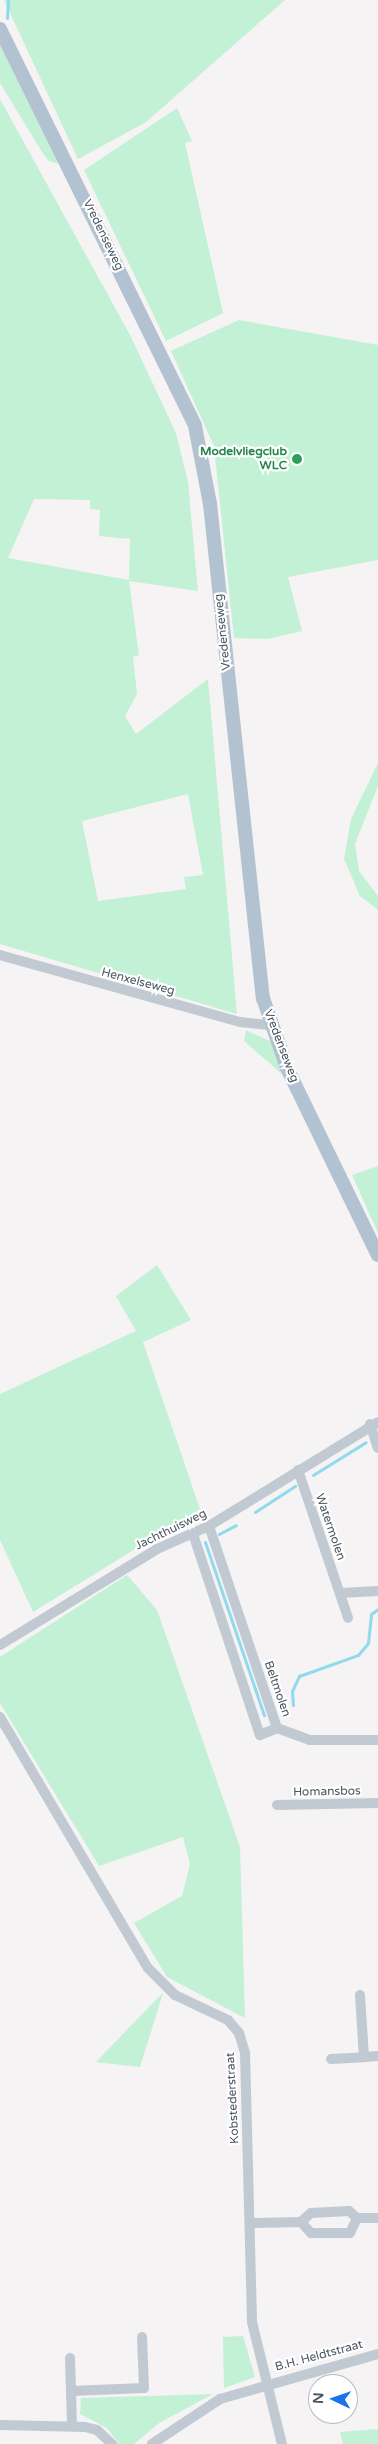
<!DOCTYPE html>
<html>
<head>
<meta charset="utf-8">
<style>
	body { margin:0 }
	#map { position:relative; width:378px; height:2444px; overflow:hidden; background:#f5f3f3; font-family:"Varela Round",sans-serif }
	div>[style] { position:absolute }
	.green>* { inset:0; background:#c3f1d5 }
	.stream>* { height:3px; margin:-1.5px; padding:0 1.5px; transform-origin:1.5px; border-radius:1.5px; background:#90daee }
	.minor>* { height:10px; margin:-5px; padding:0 5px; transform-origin:5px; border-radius:5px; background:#c1cad2 }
	.major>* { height:14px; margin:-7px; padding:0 7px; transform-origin:7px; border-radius:7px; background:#b3c2d1 }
	.dots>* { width:14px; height:14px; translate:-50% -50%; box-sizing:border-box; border:2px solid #fff; border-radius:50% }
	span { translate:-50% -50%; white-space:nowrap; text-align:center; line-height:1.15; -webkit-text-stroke:4.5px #fff; paint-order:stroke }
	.street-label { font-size:12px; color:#4a5661 }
	.leisure-label { font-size:12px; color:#27864d; font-weight:700 }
	.right { translate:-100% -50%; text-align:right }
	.north { position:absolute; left:308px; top:2374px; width:50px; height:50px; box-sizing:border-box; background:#fff; border:1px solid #b7bbc0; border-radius:50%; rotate:273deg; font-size:14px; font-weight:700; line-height:20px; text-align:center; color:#4a5661 }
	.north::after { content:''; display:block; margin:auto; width:18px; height:22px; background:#1a73e8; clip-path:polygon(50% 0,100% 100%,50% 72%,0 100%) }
</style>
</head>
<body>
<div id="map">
	<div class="green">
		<i style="clip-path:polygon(4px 0,285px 0,146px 122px,78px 159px)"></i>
		<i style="clip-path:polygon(0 40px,64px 165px,49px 161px,42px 152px,0 83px)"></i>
		<i style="clip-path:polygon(evenodd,0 99px,130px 335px,176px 433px,188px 482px,198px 591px,129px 581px,139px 655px,133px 657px,137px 694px,125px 716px,136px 734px,208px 679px,237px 1014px,0 944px,0 99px,34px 499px,90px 500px,90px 509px,100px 510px,99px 536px,130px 539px,129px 580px,8px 558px,34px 499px,0 99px,188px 794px,203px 875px,184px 877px,186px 889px,98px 901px,82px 821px,188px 794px)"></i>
		<i style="clip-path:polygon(177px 108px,192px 141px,185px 143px,223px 313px,166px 341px,84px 170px)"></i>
		<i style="clip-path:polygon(239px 320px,378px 345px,378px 560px,288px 577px,302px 631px,268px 639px,234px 638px,214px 446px,171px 351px)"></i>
		<i style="clip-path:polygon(378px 763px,378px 786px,355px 844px,359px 871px,378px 896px,378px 910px,360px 896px,344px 859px,351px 819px)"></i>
		<i style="clip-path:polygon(246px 1030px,274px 1043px,289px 1080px,244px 1041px)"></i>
		<i style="clip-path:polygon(378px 1166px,378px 1233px,352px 1175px)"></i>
		<i style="clip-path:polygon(157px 1265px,191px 1320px,143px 1342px,200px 1509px,33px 1612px,0 1540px,0 1394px,136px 1331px,116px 1296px)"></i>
		<i style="clip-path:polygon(127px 1575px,157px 1610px,240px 1847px,245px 2018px,167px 1977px,134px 1923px,182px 1896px,190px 1864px,183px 1837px,99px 1866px,0 1703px,0 1657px)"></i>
		<i style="clip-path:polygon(163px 1993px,140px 2067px,96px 2062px,146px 2010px)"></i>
		<i style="clip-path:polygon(243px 2336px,255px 2377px,224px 2388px,223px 2337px)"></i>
		<i style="clip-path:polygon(213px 2394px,159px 2423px,134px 2444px,119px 2444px,107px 2428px,80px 2414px,81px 2398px)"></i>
		<i style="clip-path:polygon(378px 2429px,378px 2444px,343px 2444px,340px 2432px)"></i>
	</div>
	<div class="stream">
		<i style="left:7px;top:18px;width:18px;rotate:-87deg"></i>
		<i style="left:313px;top:1475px;width:62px;rotate:-31.9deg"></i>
		<i style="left:255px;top:1512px;width:48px;rotate:-33deg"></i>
		<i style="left:219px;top:1534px;width:19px;rotate:-28deg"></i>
		<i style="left:205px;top:1542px;width:183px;rotate:71.2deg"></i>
		<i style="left:293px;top:1705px;width:14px;rotate:-94deg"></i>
		<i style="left:292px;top:1691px;width:17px;rotate:-65deg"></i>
		<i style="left:299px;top:1676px;width:63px;rotate:-19.6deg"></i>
		<i style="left:358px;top:1655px;width:16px;rotate:-50deg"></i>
		<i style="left:368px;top:1643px;width:29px;rotate:-84deg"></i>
		<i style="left:371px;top:1614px;width:9px;rotate:-36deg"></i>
	</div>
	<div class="minor">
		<i style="left:0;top:955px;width:249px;rotate:15.6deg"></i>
		<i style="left:240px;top:1022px;width:31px;rotate:6deg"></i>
		<i style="left:370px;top:1424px;width:25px;rotate:72deg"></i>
		<i style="left:298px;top:1470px;width:156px;rotate:71.3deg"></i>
		<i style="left:209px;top:1526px;width:213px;rotate:71.4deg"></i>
		<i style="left:193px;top:1534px;width:212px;rotate:71.6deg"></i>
		<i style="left:260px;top:1735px;width:18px;rotate:-22deg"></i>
		<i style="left:340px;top:1593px;width:38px;rotate:-3deg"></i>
		<i style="left:0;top:1645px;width:184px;rotate:-31.4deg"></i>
		<i style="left:157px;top:1549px;width:57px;rotate:-23.9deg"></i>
		<i style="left:209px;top:1526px;width:198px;rotate:-31.6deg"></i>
		<i style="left:0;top:1717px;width:291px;rotate:59.5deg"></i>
		<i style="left:148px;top:1968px;width:38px;rotate:45deg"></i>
		<i style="left:175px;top:1995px;width:59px;rotate:25.3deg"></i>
		<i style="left:228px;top:2020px;width:17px;rotate:50deg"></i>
		<i style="left:239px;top:2033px;width:21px;rotate:73deg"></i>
		<i style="left:245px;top:2053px;width:269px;rotate:88.5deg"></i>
		<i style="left:252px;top:2322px;width:126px;rotate:76.2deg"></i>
		<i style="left:277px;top:1728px;width:35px;rotate:20deg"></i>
		<i style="left:310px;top:1740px;width:68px"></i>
		<i style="left:277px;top:1805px;width:101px;rotate:-1.1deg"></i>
		<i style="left:360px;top:1995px;width:62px;rotate:86.3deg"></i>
		<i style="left:364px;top:2057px;width:14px;rotate:-4deg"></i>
		<i style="left:331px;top:2059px;width:33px;rotate:-3deg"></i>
		<i style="left:301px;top:2222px;width:15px;rotate:48deg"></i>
		<i style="left:311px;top:2233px;width:39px"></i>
		<i style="left:350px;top:2233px;width:17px;rotate:-65deg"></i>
		<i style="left:357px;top:2218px;width:21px"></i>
		<i style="left:250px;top:2223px;width:51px;rotate:-1.1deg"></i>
		<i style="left:301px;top:2222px;width:13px;rotate:-42deg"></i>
		<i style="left:311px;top:2213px;width:38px;rotate:-3deg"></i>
		<i style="left:349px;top:2211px;width:11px;rotate:41deg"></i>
		<i style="left:70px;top:2358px;width:68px;rotate:88.3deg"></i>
		<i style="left:71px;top:2391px;width:73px;rotate:-2.4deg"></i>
		<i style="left:144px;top:2388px;width:51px;rotate:-92.2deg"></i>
		<i style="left:0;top:2425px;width:85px;rotate:1.3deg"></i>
		<i style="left:85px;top:2427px;width:12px;rotate:14deg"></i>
		<i style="left:97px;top:2430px;width:21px;rotate:43deg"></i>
		<i style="left:152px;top:2444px;width:82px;rotate:-33.5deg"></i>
		<i style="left:220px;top:2399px;width:164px;rotate:-15.9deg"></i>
	</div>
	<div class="major">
		<i style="left:0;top:29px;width:442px;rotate:63.8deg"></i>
		<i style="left:195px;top:426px;width:79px;rotate:79.1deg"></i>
		<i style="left:210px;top:504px;width:497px;rotate:83.9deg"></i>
		<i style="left:263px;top:998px;width:74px;rotate:71.1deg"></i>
		<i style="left:287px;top:1068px;width:208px;rotate:64.1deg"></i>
	</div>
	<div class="dots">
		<i style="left:297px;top:459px;background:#2e9e5b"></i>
	</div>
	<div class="street-label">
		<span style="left:103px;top:235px;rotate:64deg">Vredenseweg</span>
		<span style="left:223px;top:632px;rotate:-96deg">Vredenseweg</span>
		<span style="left:138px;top:982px;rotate:15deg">Henxelseweg</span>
		<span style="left:281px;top:1046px;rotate:69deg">Vredenseweg</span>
		<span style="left:330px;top:1527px;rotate:71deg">Watermolen</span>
		<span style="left:171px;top:1530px;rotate:-26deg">Jachthuisweg</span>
		<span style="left:277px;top:1689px;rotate:71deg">Beltmolen</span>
		<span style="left:327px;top:1792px;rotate:-1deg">Homansbos</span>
		<span style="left:233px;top:2098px;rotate:-93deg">Kobstederstraat</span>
		<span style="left:319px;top:2356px;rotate:-15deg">B.H. Heldtstraat</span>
	</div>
	<div class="leisure-label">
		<span class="right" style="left:287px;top:459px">Modelvliegclub<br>WLC</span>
	</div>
	<div class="north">N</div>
</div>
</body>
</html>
